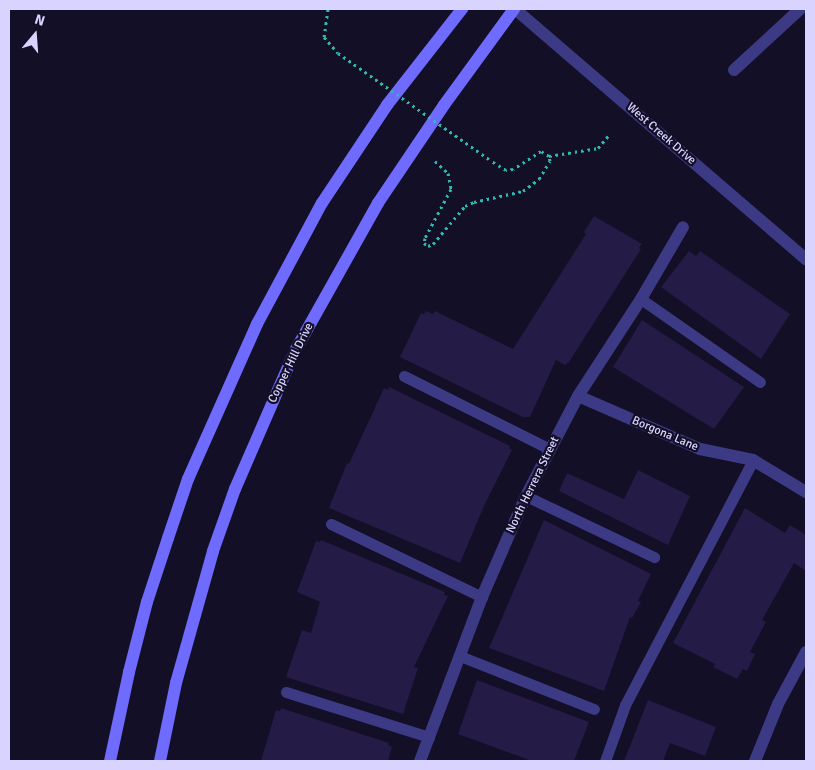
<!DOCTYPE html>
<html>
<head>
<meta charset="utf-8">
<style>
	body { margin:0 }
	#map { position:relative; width:815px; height:770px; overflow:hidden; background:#130f26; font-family:Signika,sans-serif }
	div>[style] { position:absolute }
	.building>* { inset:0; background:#241b47 }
	.path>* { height:3px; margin-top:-1.5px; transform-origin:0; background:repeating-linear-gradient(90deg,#2fb8b0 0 2.5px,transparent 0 6.5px) }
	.service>* { height:11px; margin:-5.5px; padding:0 5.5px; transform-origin:5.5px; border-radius:5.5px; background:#3d3a85 }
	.minor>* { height:12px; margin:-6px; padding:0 6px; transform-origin:6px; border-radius:6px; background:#3d3a85 }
	.secondary>* { height:12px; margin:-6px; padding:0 6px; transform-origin:6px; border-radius:6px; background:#6f6bff }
	.path-bridge>* { height:3px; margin-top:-1.5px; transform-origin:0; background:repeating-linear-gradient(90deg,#2fb8b0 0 2.5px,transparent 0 6.5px) }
	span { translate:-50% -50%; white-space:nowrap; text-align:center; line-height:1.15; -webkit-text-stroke:4.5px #130f26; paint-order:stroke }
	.street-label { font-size:12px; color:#d9d4ff }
	.frame { position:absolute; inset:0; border:10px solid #d9d4ff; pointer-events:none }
	.north { position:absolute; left:10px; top:10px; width:50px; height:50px; -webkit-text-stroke:4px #130f26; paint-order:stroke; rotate:18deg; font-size:14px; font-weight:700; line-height:20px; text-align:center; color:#d9d4ff }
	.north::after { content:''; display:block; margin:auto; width:18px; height:22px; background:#d9d4ff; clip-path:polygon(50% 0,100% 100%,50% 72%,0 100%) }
</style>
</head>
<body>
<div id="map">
	<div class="building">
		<i style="clip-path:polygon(594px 216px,642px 244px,639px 248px,641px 249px,569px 362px,565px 365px,556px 360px,530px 417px,523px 417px,400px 357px,421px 313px,424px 314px,426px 311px,433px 314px,435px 311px,513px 349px,586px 234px,584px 232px)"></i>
		<i style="clip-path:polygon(689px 251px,696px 256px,700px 251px,790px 314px,761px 359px,661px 287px)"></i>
		<i style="clip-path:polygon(642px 320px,744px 387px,714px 429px,613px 367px)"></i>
		<i style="clip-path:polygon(389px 387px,510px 446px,509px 448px,512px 450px,484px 506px,460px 563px,329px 508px,347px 463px,349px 464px,384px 388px,388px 390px)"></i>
		<i style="clip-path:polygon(638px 470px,690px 496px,668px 545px,559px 491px,567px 473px,624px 499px)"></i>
		<i style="clip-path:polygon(745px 508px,785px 533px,790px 525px,806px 535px,806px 571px,794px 563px,762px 620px,766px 622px,750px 652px,755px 654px,747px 671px,743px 669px,737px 679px,713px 667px,715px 664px,673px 643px)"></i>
		<i style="clip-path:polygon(544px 520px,651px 574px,638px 601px,641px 602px,632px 618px,630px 617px,604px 691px,489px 648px)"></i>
		<i style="clip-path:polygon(321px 540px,445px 592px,444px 595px,448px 596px,414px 667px,418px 668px,403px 714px,286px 677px,302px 630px,311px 633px,320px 602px,297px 592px,316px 541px,320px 542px)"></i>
		<i style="clip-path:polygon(477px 680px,589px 722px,574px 761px,532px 761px,458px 734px)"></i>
		<i style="clip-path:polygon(648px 700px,716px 727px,705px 756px,670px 743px,663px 761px,624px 761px)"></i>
		<i style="clip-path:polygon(281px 708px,389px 743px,388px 745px,392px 747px,388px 761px,261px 761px,276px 710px,280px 711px)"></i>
	</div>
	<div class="path">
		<i style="left:328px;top:9px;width:28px;rotate:98deg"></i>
		<i style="left:324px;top:37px;width:21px;rotate:49deg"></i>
		<i style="left:549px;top:156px;width:50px;rotate:-9.3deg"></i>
		<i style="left:598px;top:148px;width:17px;rotate:-50deg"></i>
		<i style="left:435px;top:161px;width:18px;rotate:43deg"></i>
		<i style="left:448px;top:173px;width:16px;rotate:79deg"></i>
		<i style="left:451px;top:189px;width:55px;rotate:118deg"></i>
		<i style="left:425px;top:238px;width:5px;rotate:101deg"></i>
		<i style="left:424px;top:243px;width:5px;rotate:37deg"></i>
		<i style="left:428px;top:246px;width:5px;rotate:-22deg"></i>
		<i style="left:433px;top:244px;width:50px;rotate:-49.9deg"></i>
		<i style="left:465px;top:206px;width:10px;rotate:-24deg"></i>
		<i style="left:474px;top:202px;width:50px;rotate:-12.7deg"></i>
		<i style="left:523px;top:191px;width:20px;rotate:-37deg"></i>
		<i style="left:539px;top:179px;width:21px;rotate:-59deg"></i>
		<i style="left:550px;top:161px;width:5px;rotate:-101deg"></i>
		<i style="left:549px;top:156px;width:9px;rotate:-148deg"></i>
		<i style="left:541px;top:151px;width:33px;rotate:147deg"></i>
		<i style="left:513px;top:169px;width:7px;rotate:172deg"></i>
		<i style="left:506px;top:170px;width:19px;rotate:-148deg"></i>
	</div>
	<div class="service">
		<i style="left:641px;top:299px;width:145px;rotate:34.9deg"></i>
		<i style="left:404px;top:376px;width:163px;rotate:26.6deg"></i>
		<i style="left:526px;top:496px;width:142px;rotate:25.5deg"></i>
		<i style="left:331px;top:524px;width:168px;rotate:25.8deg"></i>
		<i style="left:460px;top:656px;width:144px;rotate:21.6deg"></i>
		<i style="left:286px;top:692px;width:150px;rotate:17.5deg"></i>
		<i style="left:605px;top:761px;width:59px;rotate:-70.3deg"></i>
		<i style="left:625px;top:705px;width:276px;rotate:-62.4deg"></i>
	</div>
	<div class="minor">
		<i style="left:515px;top:9px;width:384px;rotate:40.7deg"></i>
		<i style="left:734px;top:70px;width:90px;rotate:-42.7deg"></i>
		<i style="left:578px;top:396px;width:133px;rotate:23.5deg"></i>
		<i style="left:700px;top:449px;width:54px;rotate:11.7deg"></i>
		<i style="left:753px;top:460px;width:62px;rotate:31.1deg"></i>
		<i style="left:420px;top:761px;width:175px;rotate:-69.3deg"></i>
		<i style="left:482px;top:597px;width:110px;rotate:-66.5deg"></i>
		<i style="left:526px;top:496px;width:113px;rotate:-62.5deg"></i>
		<i style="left:578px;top:396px;width:116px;rotate:-57deg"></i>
		<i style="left:641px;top:299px;width:83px;rotate:-59.7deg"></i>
		<i style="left:755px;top:761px;width:61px;rotate:-68deg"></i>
		<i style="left:778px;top:704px;width:59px;rotate:-61.7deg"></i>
	</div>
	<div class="secondary">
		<i style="left:110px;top:761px;width:91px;rotate:-77.9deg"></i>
		<i style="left:129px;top:672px;width:72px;rotate:-75.6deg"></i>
		<i style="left:147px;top:602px;width:67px;rotate:-71.8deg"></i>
		<i style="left:168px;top:538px;width:62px;rotate:-71.3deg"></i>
		<i style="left:188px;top:479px;width:170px;rotate:-66deg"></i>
		<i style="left:257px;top:324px;width:137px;rotate:-61.8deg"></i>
		<i style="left:322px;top:203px;width:118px;rotate:-56.4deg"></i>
		<i style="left:387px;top:105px;width:122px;rotate:-52deg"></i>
		<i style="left:160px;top:761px;width:80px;rotate:-78.4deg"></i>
		<i style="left:176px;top:683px;width:137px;rotate:-74.3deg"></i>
		<i style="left:213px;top:551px;width:66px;rotate:-70.5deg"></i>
		<i style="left:235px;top:489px;width:150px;rotate:-66.5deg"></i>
		<i style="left:295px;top:351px;width:170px;rotate:-60.7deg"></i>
		<i style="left:378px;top:203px;width:118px;rotate:-56deg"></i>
		<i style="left:444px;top:105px;width:119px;rotate:-53.9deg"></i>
	</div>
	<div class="path-bridge">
		<i style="left:338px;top:53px;width:186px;rotate:35.1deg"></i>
	</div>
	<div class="street-label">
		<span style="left:661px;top:134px;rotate:41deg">West Creek Drive</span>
		<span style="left:291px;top:363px;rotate:-64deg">Copper Hill Drive</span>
		<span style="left:665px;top:434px;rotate:23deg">Borgona Lane</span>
		<span style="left:533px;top:485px;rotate:-64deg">North Herrera Street</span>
	</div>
	<div class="frame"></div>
	<div class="north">N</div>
</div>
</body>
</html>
